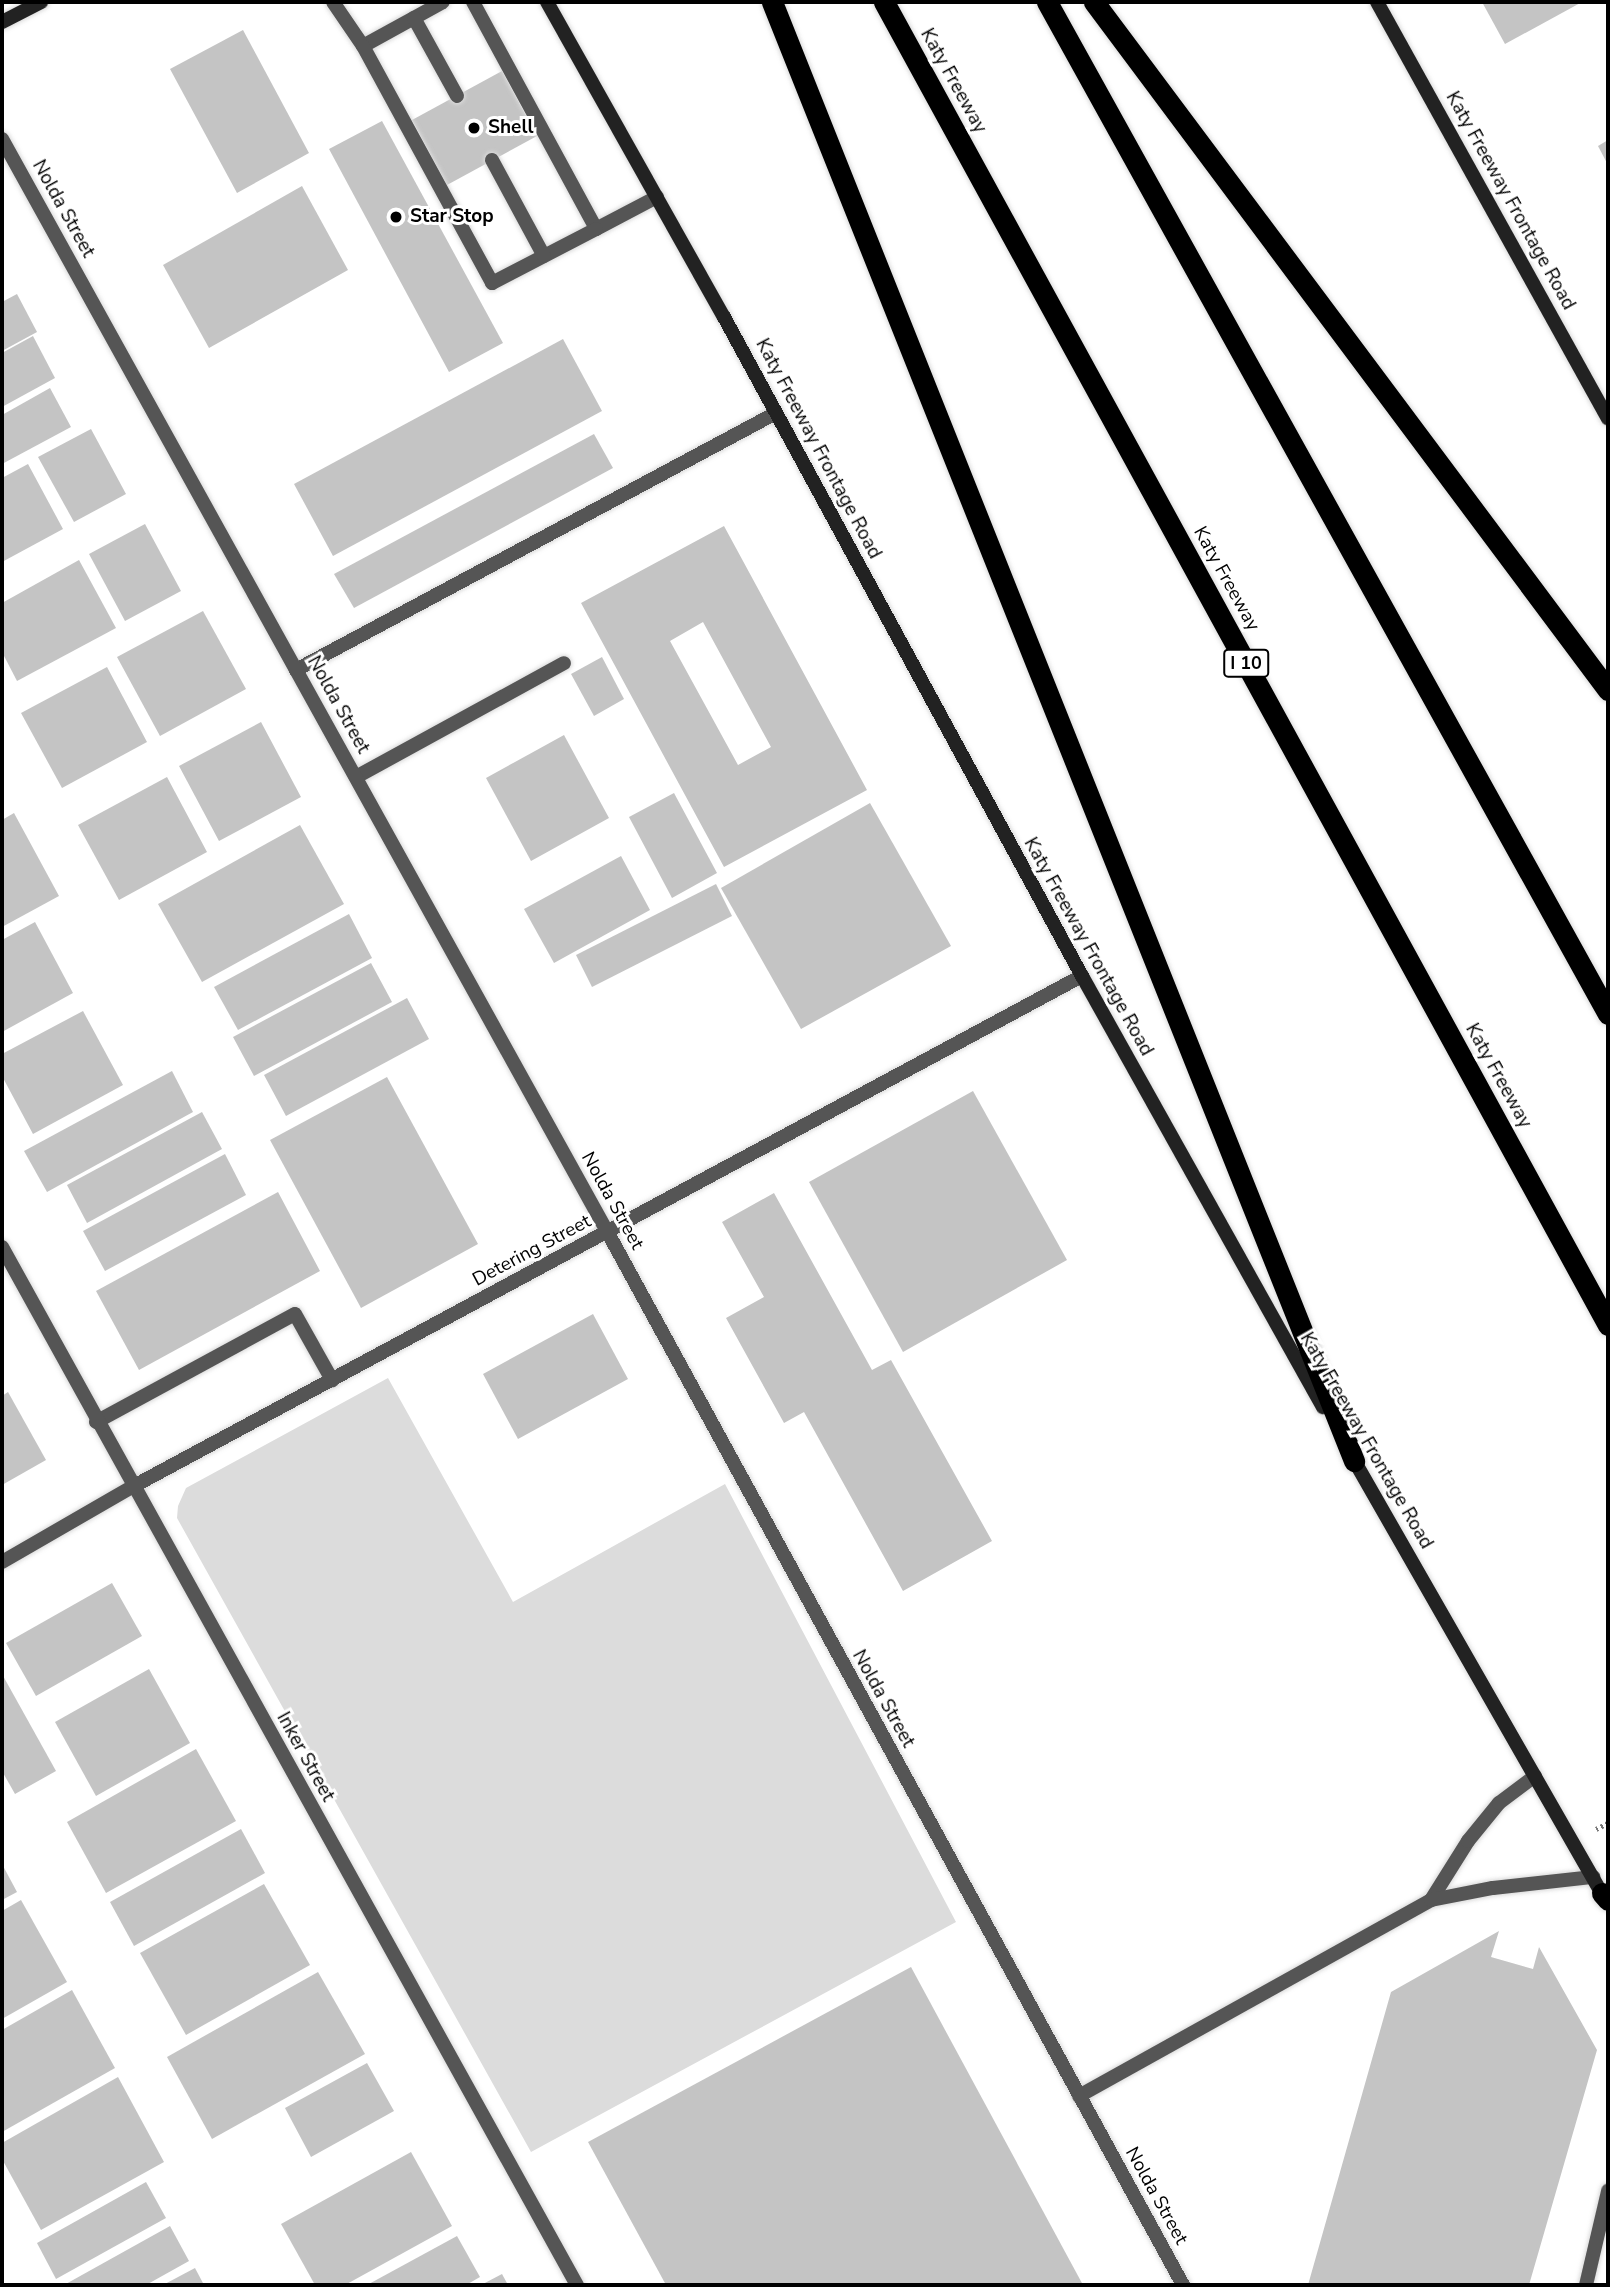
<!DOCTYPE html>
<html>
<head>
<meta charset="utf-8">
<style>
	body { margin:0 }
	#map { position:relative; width:1610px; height:2287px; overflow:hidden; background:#fff; font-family:"Nunito Sans",sans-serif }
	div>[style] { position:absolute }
	.green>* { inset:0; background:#dcdcdc }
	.building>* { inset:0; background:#c4c4c4 }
	.path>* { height:4.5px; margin-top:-2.25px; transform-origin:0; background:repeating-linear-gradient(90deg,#777 0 2px,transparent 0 5.5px) }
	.roads { filter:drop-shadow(0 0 2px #dbdbdb) drop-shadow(0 0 2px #dbdbdb) }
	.service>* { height:14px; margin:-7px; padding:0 7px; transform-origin:7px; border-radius:7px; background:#555 }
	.minor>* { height:14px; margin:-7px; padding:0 7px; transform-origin:7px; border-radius:7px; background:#555 }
	.secondary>* { height:14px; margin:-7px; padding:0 7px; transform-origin:7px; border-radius:7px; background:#222 }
	.motorway>* { height:21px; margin:-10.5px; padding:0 10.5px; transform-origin:10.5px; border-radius:10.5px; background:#000 }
	.dots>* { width:19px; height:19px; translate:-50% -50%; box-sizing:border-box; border:4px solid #fff; border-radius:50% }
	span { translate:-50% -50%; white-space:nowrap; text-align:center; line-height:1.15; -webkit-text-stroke:6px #fff; paint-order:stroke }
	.shield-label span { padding:2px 5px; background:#fff; border:2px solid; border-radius:5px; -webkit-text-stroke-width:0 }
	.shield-label { font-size:18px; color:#000; font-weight:700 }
	.street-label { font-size:19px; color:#000 }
	.poi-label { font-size:19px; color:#000; font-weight:700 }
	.left { translate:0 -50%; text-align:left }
	.frame { position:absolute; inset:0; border:4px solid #000; pointer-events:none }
</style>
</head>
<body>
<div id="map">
	<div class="green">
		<i style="clip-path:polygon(388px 1378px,513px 1602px,725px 1484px,956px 1922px,531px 2152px,177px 1518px,178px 1506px,186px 1488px)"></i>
	</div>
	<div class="building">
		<i style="clip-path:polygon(1482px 2px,1582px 2px,1505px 44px)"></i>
		<i style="clip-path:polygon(243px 30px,309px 153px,237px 193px,170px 69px)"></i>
		<i style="clip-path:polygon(502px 71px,537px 136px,447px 185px,412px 120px)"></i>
		<i style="clip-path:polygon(382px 121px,503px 343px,449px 372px,329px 149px)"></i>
		<i style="clip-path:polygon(1608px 140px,1608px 165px,1598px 146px)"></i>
		<i style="clip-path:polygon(302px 186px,348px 270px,209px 348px,163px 265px)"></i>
		<i style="clip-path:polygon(17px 294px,37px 332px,2px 351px,2px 302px)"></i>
		<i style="clip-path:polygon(33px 336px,55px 378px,2px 407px,2px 353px)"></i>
		<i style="clip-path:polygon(563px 339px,602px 411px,333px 556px,294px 484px)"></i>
		<i style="clip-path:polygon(50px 388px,71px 427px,2px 464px,2px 415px)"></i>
		<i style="clip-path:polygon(91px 429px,126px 494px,74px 522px,38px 457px)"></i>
		<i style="clip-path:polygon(594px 434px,613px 468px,354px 608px,334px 574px)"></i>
		<i style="clip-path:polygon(28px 464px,63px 529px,2px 562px,2px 478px)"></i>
		<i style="clip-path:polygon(145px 524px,181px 591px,125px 621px,89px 554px)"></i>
		<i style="clip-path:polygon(evenodd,724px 526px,867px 790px,724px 867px,581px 603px,724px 526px,703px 622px,771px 747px,738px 765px,670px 641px,703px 622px)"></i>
		<i style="clip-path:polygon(79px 560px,116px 628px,17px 681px,2px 652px,2px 603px)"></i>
		<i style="clip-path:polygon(203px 611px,246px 689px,160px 736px,117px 657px)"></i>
		<i style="clip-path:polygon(602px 657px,624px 699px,594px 716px,571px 674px)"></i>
		<i style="clip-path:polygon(107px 667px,147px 742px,62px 788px,21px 713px)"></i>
		<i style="clip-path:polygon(261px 722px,301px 797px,219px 841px,179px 766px)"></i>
		<i style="clip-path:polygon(564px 735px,609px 818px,531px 861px,486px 778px)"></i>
		<i style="clip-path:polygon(167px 777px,207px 852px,119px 900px,78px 825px)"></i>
		<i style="clip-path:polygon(674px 793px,717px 873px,672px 898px,629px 817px)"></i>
		<i style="clip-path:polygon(870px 803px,951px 946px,801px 1029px,721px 888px)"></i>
		<i style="clip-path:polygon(14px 813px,59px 896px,2px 927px,2px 820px)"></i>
		<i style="clip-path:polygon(300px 825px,344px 904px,202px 982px,158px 904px)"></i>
		<i style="clip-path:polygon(621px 856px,650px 910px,554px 963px,524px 909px)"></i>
		<i style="clip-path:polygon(716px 884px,732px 916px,592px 987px,576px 955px)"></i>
		<i style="clip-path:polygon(349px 914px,372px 958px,238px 1030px,214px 987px)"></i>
		<i style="clip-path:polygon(35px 922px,73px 993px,2px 1032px,2px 940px)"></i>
		<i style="clip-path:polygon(371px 963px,392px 1002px,254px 1076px,233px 1037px)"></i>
		<i style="clip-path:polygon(407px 998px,429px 1039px,286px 1116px,264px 1075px)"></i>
		<i style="clip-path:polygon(83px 1011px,123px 1085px,33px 1134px,2px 1076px,2px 1054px)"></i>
		<i style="clip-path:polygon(172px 1071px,193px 1112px,47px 1192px,24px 1151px)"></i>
		<i style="clip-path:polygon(387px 1077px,478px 1244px,361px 1308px,270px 1140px)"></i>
		<i style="clip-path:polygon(973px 1091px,1067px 1260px,903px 1352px,809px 1182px)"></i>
		<i style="clip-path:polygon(202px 1112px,222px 1149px,87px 1223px,67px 1185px)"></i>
		<i style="clip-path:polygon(225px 1154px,246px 1195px,105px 1271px,83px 1231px)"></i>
		<i style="clip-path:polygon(278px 1192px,320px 1271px,139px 1370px,96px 1291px)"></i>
		<i style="clip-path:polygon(774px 1193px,872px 1370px,891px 1360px,992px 1541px,903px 1591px,804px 1412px,784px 1423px,726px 1318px,764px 1297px,722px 1222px)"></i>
		<i style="clip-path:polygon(593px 1314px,628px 1379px,518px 1439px,483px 1374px)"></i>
		<i style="clip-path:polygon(8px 1392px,46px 1460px,2px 1485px,2px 1396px)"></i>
		<i style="clip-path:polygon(112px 1583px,142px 1636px,36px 1696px,6px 1643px)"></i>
		<i style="clip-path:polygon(149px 1669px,190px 1743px,96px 1796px,55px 1722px)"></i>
		<i style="clip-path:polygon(2px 1674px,56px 1771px,15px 1794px,2px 1771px)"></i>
		<i style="clip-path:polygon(196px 1749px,236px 1821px,106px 1893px,67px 1822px)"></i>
		<i style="clip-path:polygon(241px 1829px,265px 1873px,134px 1946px,110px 1902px)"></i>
		<i style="clip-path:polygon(2px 1864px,17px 1892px,2px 1900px)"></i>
		<i style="clip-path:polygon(264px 1884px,310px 1965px,186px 2035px,140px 1953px)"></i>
		<i style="clip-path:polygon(21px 1900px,67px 1982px,2px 2019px,2px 1911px)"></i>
		<i style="clip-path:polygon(1499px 1931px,1491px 1957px,1533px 1969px,1539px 1947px,1597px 2050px,1529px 2285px,1308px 2285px,1391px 1992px)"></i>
		<i style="clip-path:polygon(911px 1967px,1083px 2285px,666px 2285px,588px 2142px)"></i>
		<i style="clip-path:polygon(318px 1972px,365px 2054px,212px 2139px,167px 2057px)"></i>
		<i style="clip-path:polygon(72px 1990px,115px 2068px,2px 2132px,2px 2030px)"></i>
		<i style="clip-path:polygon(367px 2063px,394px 2111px,311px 2157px,285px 2108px)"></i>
		<i style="clip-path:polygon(118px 2077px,164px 2162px,41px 2230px,2px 2159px,2px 2143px)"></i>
		<i style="clip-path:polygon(411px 2152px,452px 2226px,345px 2285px,315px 2285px,281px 2224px)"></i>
		<i style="clip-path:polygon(146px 2182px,166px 2218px,56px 2279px,37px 2243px)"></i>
		<i style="clip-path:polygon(170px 2226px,189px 2261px,146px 2285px,64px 2285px)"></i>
		<i style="clip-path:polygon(457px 2236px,480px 2277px,466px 2285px,367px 2285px)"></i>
		<i style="clip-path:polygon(195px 2268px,204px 2285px,163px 2285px)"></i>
		<i style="clip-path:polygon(502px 2274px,508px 2285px,481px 2285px)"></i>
	</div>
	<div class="path">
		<i style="left:1596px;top:1829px;width:13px;rotate:-27deg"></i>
	</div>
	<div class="roads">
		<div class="service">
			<i style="left:333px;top:2px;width:53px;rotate:55.7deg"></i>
			<i style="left:363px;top:46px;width:91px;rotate:-28.8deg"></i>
			<i style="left:473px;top:2px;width:258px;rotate:61.5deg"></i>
			<i style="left:596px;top:229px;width:69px;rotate:-27.7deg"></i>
			<i style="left:414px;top:18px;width:89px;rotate:61.1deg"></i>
			<i style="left:363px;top:46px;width:270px;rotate:61.4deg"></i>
			<i style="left:492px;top:283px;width:117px;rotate:-27.4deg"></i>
			<i style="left:492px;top:160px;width:109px;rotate:61.6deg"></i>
			<i style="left:296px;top:670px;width:544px;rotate:-28.17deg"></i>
			<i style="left:356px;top:777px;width:237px;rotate:-28.7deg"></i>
			<i style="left:96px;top:1422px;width:226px;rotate:-28.5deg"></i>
			<i style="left:295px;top:1314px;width:76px;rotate:60.7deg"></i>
			<i style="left:1431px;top:1900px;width:70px;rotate:-57.9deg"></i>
			<i style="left:1468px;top:1841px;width:49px;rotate:-50.8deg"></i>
			<i style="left:1499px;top:1803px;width:45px;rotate:-36.9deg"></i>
			<i style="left:1079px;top:2096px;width:403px;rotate:-29.1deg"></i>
			<i style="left:1431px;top:1900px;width:63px;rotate:-11deg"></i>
			<i style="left:1493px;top:1888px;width:101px;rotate:-6.3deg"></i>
			<i style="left:1586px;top:2285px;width:97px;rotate:-76.8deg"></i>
		</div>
		<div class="minor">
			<i style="left:2px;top:139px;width:1251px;rotate:61.02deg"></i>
			<i style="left:608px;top:1233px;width:1199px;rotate:61.34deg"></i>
			<i style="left:2px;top:1247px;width:1187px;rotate:61.02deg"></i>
			<i style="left:2px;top:1562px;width:150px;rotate:-30deg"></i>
			<i style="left:132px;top:1487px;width:1079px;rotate:-28.28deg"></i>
		</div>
		<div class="secondary">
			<i style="left:547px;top:2px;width:361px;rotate:60.7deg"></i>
			<i style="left:724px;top:317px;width:750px;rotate:61.49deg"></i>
			<i style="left:1082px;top:976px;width:494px;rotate:60.8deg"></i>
			<i style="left:1377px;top:2px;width:476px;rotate:61deg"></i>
			<i style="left:2px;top:22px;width:44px;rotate:-27.1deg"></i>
			<i style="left:1351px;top:1455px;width:512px;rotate:60.23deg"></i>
		</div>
		<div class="motorway">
			<i style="left:772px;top:2px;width:1571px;rotate:68.25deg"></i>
			<i style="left:884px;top:2px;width:1508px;rotate:61.31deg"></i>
			<i style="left:1047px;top:2px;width:1157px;rotate:61deg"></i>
			<i style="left:1094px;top:2px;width:859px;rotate:53.24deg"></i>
			<i style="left:1602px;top:1893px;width:9px;rotate:49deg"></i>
		</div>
	</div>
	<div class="dots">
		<i style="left:474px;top:128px;background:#000"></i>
		<i style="left:396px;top:217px;background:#000"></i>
	</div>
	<div class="shield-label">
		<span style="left:1246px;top:663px">I 10</span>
	</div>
	<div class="street-label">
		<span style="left:953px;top:81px;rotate:61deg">Katy Freeway</span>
		<span style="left:1510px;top:201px;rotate:61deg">Katy Freeway Frontage Road</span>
		<span style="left:63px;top:209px;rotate:61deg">Nolda Street</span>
		<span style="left:818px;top:449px;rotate:62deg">Katy Freeway Frontage Road</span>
		<span style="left:1226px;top:579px;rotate:61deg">Katy Freeway</span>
		<span style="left:338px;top:705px;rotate:61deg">Nolda Street</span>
		<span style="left:1088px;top:947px;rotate:61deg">Katy Freeway Frontage Road</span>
		<span style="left:1498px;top:1076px;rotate:61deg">Katy Freeway</span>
		<span style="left:612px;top:1201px;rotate:61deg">Nolda Street</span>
		<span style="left:532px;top:1251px;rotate:-28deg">Detering Street</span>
		<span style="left:1366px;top:1441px;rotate:60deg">Katy Freeway Frontage Road</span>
		<span style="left:883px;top:1699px;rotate:61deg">Nolda Street</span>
		<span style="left:305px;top:1757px;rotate:61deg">Inker Street</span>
		<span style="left:1156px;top:2196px;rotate:61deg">Nolda Street</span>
	</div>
	<div class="poi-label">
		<span class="left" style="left:488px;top:128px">Shell</span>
		<span class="left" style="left:410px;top:217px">Star Stop</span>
	</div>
	<div class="frame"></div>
</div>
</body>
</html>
